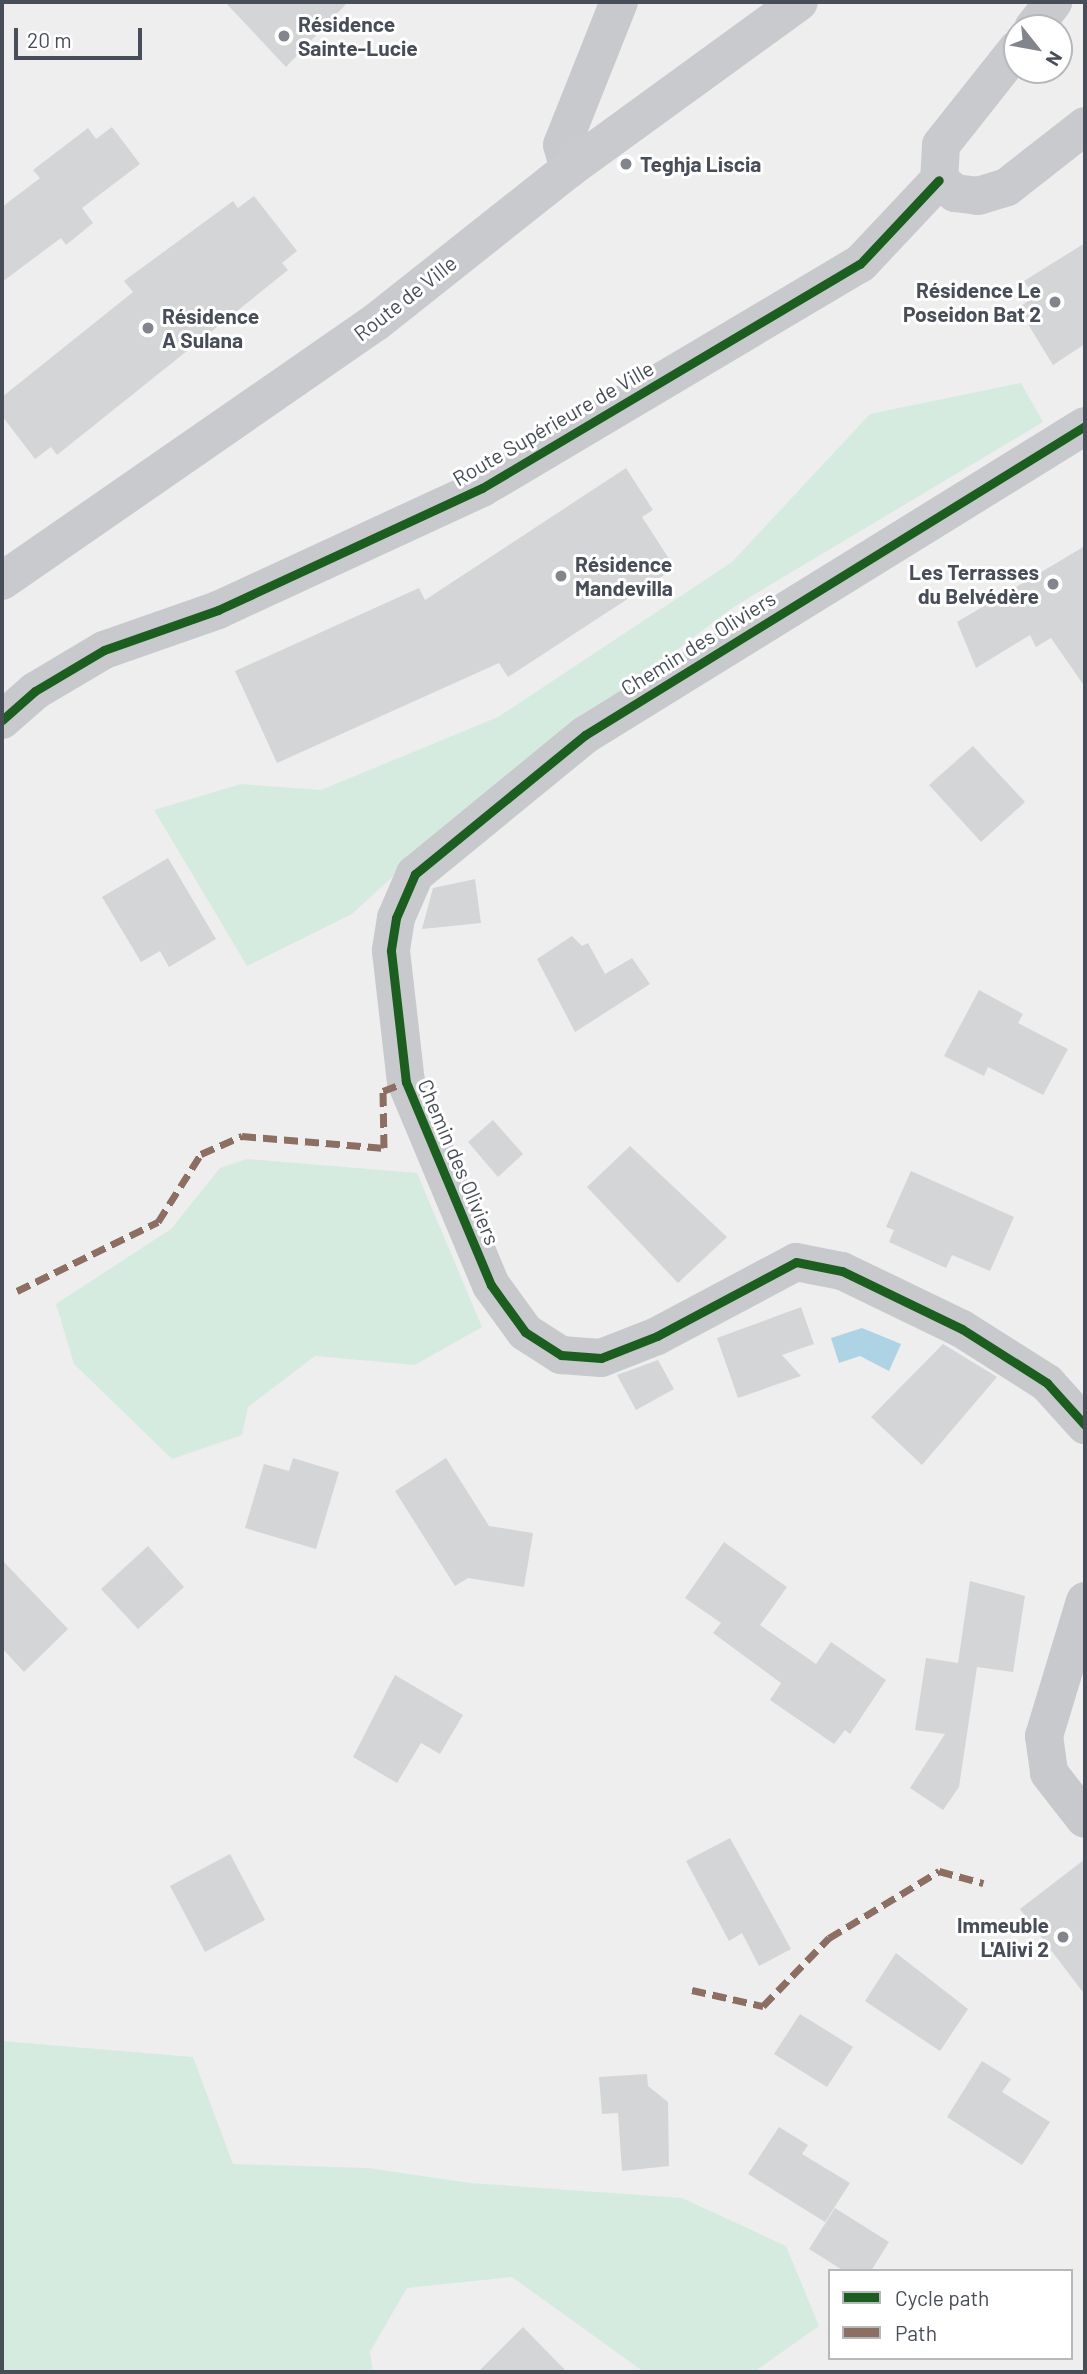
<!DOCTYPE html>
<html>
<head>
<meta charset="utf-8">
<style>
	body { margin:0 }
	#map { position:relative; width:1087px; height:2374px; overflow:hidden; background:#eee; font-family:Barlow,sans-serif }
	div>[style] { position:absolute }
	.green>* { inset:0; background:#d5ebe0 }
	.water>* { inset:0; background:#aed3e4 }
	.building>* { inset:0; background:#d4d5d7 }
	.street>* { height:38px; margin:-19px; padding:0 19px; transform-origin:19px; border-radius:19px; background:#c8c9cc }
	.secondary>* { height:38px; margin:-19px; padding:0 19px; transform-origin:19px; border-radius:19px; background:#c9cacd }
	.quiet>* { height:7px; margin-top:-3.5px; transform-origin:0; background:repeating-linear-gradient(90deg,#8d6e63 0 14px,transparent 0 21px) }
	.cycleway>* { height:9px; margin:-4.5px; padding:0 4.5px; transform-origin:4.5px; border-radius:4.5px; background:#1b5e20 }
	.dots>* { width:19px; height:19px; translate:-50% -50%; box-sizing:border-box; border:4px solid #fff; border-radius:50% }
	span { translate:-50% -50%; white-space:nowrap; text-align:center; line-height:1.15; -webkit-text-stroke:6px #fff; paint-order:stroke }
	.poi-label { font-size:21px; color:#484e58; font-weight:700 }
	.left { translate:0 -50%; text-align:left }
	.right { translate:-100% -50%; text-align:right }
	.street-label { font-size:21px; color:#484e58 }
	.frame { position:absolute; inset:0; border:4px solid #484e58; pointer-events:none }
	.legend { position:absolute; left:828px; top:2269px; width:245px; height:91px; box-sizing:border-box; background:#fff; border:2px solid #b6b8bc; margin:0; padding:9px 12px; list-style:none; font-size:21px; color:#484e58 }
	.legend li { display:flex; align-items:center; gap:14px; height:35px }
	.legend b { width:35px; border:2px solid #b6b8bc }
	.north { position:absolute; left:1003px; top:14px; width:70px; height:70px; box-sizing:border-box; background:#fff; border:2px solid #b6b8bc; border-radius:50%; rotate:121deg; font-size:19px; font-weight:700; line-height:28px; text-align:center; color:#484e58 }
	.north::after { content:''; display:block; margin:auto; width:24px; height:32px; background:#82868c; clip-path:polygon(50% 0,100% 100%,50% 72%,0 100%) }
	.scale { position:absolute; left:14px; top:28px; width:128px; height:32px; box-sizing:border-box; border:4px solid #484e58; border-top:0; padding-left:9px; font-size:21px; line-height:24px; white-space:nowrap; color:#484e58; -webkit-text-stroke:5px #fff; paint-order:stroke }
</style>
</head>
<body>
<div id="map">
	<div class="green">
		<i style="clip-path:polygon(1021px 383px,1043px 422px,735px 606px,469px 807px,352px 914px,247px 966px,154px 810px,241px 784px,321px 790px,498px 717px,732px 562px,870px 414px)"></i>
		<i style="clip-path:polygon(247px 1159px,417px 1173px,482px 1327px,415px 1365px,315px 1356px,248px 1407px,242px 1435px,172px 1459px,74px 1364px,56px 1304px,171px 1229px,220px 1168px)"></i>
		<i style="clip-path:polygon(2px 2041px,193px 2057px,233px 2164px,368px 2168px,470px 2183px,682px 2198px,786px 2246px,819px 2326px,754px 2372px,644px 2372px,512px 2277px,407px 2288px,370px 2352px,373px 2372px,2px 2372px)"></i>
	</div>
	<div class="water">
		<i style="clip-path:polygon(862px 1328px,901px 1344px,889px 1371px,860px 1356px,839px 1363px,831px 1338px)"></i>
	</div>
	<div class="building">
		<i style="clip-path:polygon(225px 2px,348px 2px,286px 67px)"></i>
		<i style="clip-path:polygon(112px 127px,140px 164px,82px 208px,93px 223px,66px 245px,61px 238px,2px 282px,2px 207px,40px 178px,33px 170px,88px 128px,96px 139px)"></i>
		<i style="clip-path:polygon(254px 196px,297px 251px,282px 263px,288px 270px,57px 455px,51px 447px,35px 459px,2px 416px,2px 397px,133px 292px,124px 281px,233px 201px,238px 208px)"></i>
		<i style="clip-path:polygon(1085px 243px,1085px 344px,1053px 365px,1018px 308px,1034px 297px,1024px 281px)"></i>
		<i style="clip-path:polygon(626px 468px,653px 510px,642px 517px,675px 568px,508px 677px,499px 663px,277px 763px,235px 671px,419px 588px,425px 600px)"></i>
		<i style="clip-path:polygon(1085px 546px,1085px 687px,1051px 638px,1036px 647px,1030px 635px,976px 668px,957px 622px)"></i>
		<i style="clip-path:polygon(973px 746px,1025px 802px,981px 842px,929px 785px)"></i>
		<i style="clip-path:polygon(168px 858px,216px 939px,169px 967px,160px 951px,141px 962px,102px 897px)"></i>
		<i style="clip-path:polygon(475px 879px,481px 923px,422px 929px,433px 888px)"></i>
		<i style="clip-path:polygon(572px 936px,582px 946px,588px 943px,605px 974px,632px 958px,650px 984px,575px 1032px,537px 959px)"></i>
		<i style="clip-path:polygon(979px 990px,1023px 1014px,1018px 1023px,1068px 1049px,1043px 1095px,988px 1067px,984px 1076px,944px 1056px)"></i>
		<i style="clip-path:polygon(493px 1120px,523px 1154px,498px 1177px,468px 1142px)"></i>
		<i style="clip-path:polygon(630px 1146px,727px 1237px,678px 1283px,587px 1187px)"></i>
		<i style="clip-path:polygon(911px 1171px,1014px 1217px,990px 1271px,952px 1255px,946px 1268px,889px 1242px,894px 1230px,886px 1227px)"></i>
		<i style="clip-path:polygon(801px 1307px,814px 1344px,782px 1355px,801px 1376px,738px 1398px,717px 1338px)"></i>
		<i style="clip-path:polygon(943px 1344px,997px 1377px,922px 1465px,871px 1417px)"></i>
		<i style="clip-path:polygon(658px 1360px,674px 1389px,636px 1410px,617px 1375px)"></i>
		<i style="clip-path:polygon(293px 1458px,339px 1472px,316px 1549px,245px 1528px,264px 1464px,289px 1471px)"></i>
		<i style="clip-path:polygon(446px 1458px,489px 1526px,533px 1533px,524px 1587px,468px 1578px,455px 1586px,395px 1491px)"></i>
		<i style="clip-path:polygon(724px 1542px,787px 1587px,760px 1625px,816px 1664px,831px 1642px,886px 1680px,850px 1734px,845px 1730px,834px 1744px,770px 1700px,781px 1683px,713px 1633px,721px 1623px,685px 1598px)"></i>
		<i style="clip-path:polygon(148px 1546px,184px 1587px,138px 1629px,101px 1589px)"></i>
		<i style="clip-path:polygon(2px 1560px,68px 1629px,24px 1672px,2px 1648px)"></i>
		<i style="clip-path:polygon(970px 1581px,1025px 1596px,1013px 1672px,977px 1667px,959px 1787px,943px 1810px,910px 1788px,945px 1734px,915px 1730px,926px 1658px,958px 1663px)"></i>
		<i style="clip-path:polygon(395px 1675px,463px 1715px,440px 1754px,421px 1743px,397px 1783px,353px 1757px)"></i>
		<i style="clip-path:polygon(730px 1838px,791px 1949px,759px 1966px,742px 1933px,729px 1941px,686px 1861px)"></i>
		<i style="clip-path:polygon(230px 1854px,265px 1920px,205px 1952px,170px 1886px)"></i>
		<i style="clip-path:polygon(1085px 1859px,1085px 1995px,1020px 1909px)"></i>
		<i style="clip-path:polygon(896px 1953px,968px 2009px,940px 2051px,865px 2001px)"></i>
		<i style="clip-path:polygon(800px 2014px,853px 2047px,827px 2087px,774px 2054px)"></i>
		<i style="clip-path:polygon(982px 2061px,1011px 2079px,1002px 2092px,1050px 2122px,1022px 2165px,947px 2117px)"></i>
		<i style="clip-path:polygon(647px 2074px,648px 2086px,668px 2102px,669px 2166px,622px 2171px,618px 2113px,602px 2114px,599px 2077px)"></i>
		<i style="clip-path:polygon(779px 2127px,808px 2145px,802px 2154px,850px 2183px,825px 2222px,748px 2174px)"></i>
		<i style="clip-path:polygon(835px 2208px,889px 2242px,871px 2271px,844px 2271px,809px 2249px)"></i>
		<i style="clip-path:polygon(523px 2327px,567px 2372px,478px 2372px)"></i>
	</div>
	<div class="street">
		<i style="left:569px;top:169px;width:25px;rotate:-106deg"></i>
		<i style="left:562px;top:145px;width:154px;rotate:-68.3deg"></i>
		<i style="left:1085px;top:426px;width:588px;rotate:148.28deg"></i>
		<i style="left:585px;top:735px;width:220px;rotate:140.7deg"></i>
		<i style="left:415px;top:874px;width:48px;rotate:113.4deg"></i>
		<i style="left:396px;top:918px;width:33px;rotate:99deg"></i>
		<i style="left:391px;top:951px;width:132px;rotate:83.5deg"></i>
		<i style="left:406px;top:1082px;width:220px;rotate:67.3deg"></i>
		<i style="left:491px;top:1285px;width:58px;rotate:54.1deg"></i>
		<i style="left:525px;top:1332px;width:43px;rotate:32.6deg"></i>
		<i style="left:561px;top:1355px;width:40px;rotate:4.3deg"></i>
		<i style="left:601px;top:1358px;width:60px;rotate:-21.4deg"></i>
		<i style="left:657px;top:1336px;width:157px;rotate:-28deg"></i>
		<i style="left:796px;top:1262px;width:47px;rotate:11.1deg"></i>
		<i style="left:842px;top:1271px;width:133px;rotate:25.8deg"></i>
		<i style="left:962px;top:1329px;width:101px;rotate:32.4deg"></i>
		<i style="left:1047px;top:1383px;width:57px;rotate:47.9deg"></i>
		<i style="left:2px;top:720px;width:44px;rotate:-41.3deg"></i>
		<i style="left:35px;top:691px;width:80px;rotate:-30.7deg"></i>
		<i style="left:104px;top:650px;width:121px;rotate:-19.3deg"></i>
		<i style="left:218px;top:610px;width:291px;rotate:-24.8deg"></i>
		<i style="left:482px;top:488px;width:439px;rotate:-30.7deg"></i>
		<i style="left:860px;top:264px;width:115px;rotate:-46.8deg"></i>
		<i style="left:1085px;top:1601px;width:141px;rotate:106.9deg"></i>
		<i style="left:1044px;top:1736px;width:37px;rotate:82deg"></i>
		<i style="left:1049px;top:1773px;width:58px;rotate:52deg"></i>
	</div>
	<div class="secondary">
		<i style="left:1033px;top:28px;width:33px;rotate:-52deg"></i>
		<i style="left:1017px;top:49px;width:122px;rotate:128.4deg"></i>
		<i style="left:941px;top:145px;width:35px;rotate:93deg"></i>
		<i style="left:939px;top:180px;width:21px;rotate:39deg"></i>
		<i style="left:955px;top:193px;width:23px;rotate:7deg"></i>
		<i style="left:978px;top:196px;width:30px;rotate:-17deg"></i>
		<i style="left:1007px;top:187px;width:99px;rotate:-38deg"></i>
		<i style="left:2px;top:581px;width:455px;rotate:-34.7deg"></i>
		<i style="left:376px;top:322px;width:246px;rotate:-38.4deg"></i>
		<i style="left:569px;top:169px;width:284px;rotate:-36deg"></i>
	</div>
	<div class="quiet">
		<i style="left:17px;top:1291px;width:157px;rotate:-26.1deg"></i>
		<i style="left:158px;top:1222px;width:80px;rotate:-57.7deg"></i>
		<i style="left:201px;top:1154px;width:45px;rotate:-23.7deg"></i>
		<i style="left:242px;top:1136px;width:143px;rotate:4.8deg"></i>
		<i style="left:384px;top:1148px;width:57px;rotate:-91deg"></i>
		<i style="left:383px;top:1091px;width:25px;rotate:-21deg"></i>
		<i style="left:692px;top:1990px;width:73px;rotate:12.7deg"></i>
		<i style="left:763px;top:2006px;width:95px;rotate:-45.9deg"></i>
		<i style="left:829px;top:1938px;width:129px;rotate:-31.3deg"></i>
		<i style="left:939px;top:1871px;width:46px;rotate:15.3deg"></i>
	</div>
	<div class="cycleway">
		<i style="left:1085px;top:426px;width:588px;rotate:148.28deg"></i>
		<i style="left:585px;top:735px;width:220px;rotate:140.7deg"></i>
		<i style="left:415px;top:874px;width:48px;rotate:113.4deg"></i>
		<i style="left:396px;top:918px;width:33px;rotate:99deg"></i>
		<i style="left:391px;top:951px;width:132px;rotate:83.5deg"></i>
		<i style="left:406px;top:1082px;width:220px;rotate:67.3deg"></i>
		<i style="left:491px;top:1285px;width:58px;rotate:54.1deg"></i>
		<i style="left:525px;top:1332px;width:43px;rotate:32.6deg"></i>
		<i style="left:561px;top:1355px;width:40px;rotate:4.3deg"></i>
		<i style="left:601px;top:1358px;width:60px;rotate:-21.4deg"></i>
		<i style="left:657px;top:1336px;width:157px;rotate:-28deg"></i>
		<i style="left:796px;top:1262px;width:47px;rotate:11.1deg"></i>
		<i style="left:842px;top:1271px;width:133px;rotate:25.8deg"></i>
		<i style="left:962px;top:1329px;width:101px;rotate:32.4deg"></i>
		<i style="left:1047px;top:1383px;width:57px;rotate:47.9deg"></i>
		<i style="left:2px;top:720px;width:44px;rotate:-41.3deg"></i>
		<i style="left:35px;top:691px;width:80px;rotate:-30.7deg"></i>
		<i style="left:104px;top:650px;width:121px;rotate:-19.3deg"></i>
		<i style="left:218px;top:610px;width:291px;rotate:-24.8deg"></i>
		<i style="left:482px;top:488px;width:439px;rotate:-30.7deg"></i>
		<i style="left:860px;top:264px;width:115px;rotate:-46.8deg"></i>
	</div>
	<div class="dots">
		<i style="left:284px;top:36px;background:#82868c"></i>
		<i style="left:626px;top:164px;background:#82868c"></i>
		<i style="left:1055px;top:302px;background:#82868c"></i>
		<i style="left:148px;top:328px;background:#82868c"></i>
		<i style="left:561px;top:576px;background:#82868c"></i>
		<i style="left:1053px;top:584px;background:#82868c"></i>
		<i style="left:1063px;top:1937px;background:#82868c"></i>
	</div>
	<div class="poi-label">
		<span class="left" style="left:298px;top:36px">Résidence<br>Sainte-Lucie</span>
		<span class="left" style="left:640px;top:164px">Teghja Liscia</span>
		<span class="right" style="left:1041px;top:302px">Résidence Le<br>Poseidon Bat 2</span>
		<span class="left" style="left:162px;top:328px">Résidence<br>A Sulana</span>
		<span class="left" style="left:575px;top:576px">Résidence<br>Mandevilla</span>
		<span class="right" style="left:1039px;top:584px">Les Terrasses<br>du Belvédère</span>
		<span class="right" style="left:1049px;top:1937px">Immeuble<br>L'Alivi 2</span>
	</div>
	<div class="street-label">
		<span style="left:405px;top:298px;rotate:-38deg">Route de Ville</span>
		<span style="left:553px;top:423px;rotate:-30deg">Route Supérieure de Ville</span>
		<span style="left:698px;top:643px;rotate:-32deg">Chemin des Oliviers</span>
		<span style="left:459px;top:1162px;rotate:67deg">Chemin des Oliviers</span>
	</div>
	<div class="frame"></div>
	<ul class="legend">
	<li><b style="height:9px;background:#1b5e20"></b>Cycle path</li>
	<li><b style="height:9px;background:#8d6e63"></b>Path</li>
	</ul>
	<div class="north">N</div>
	<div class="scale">20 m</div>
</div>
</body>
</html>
